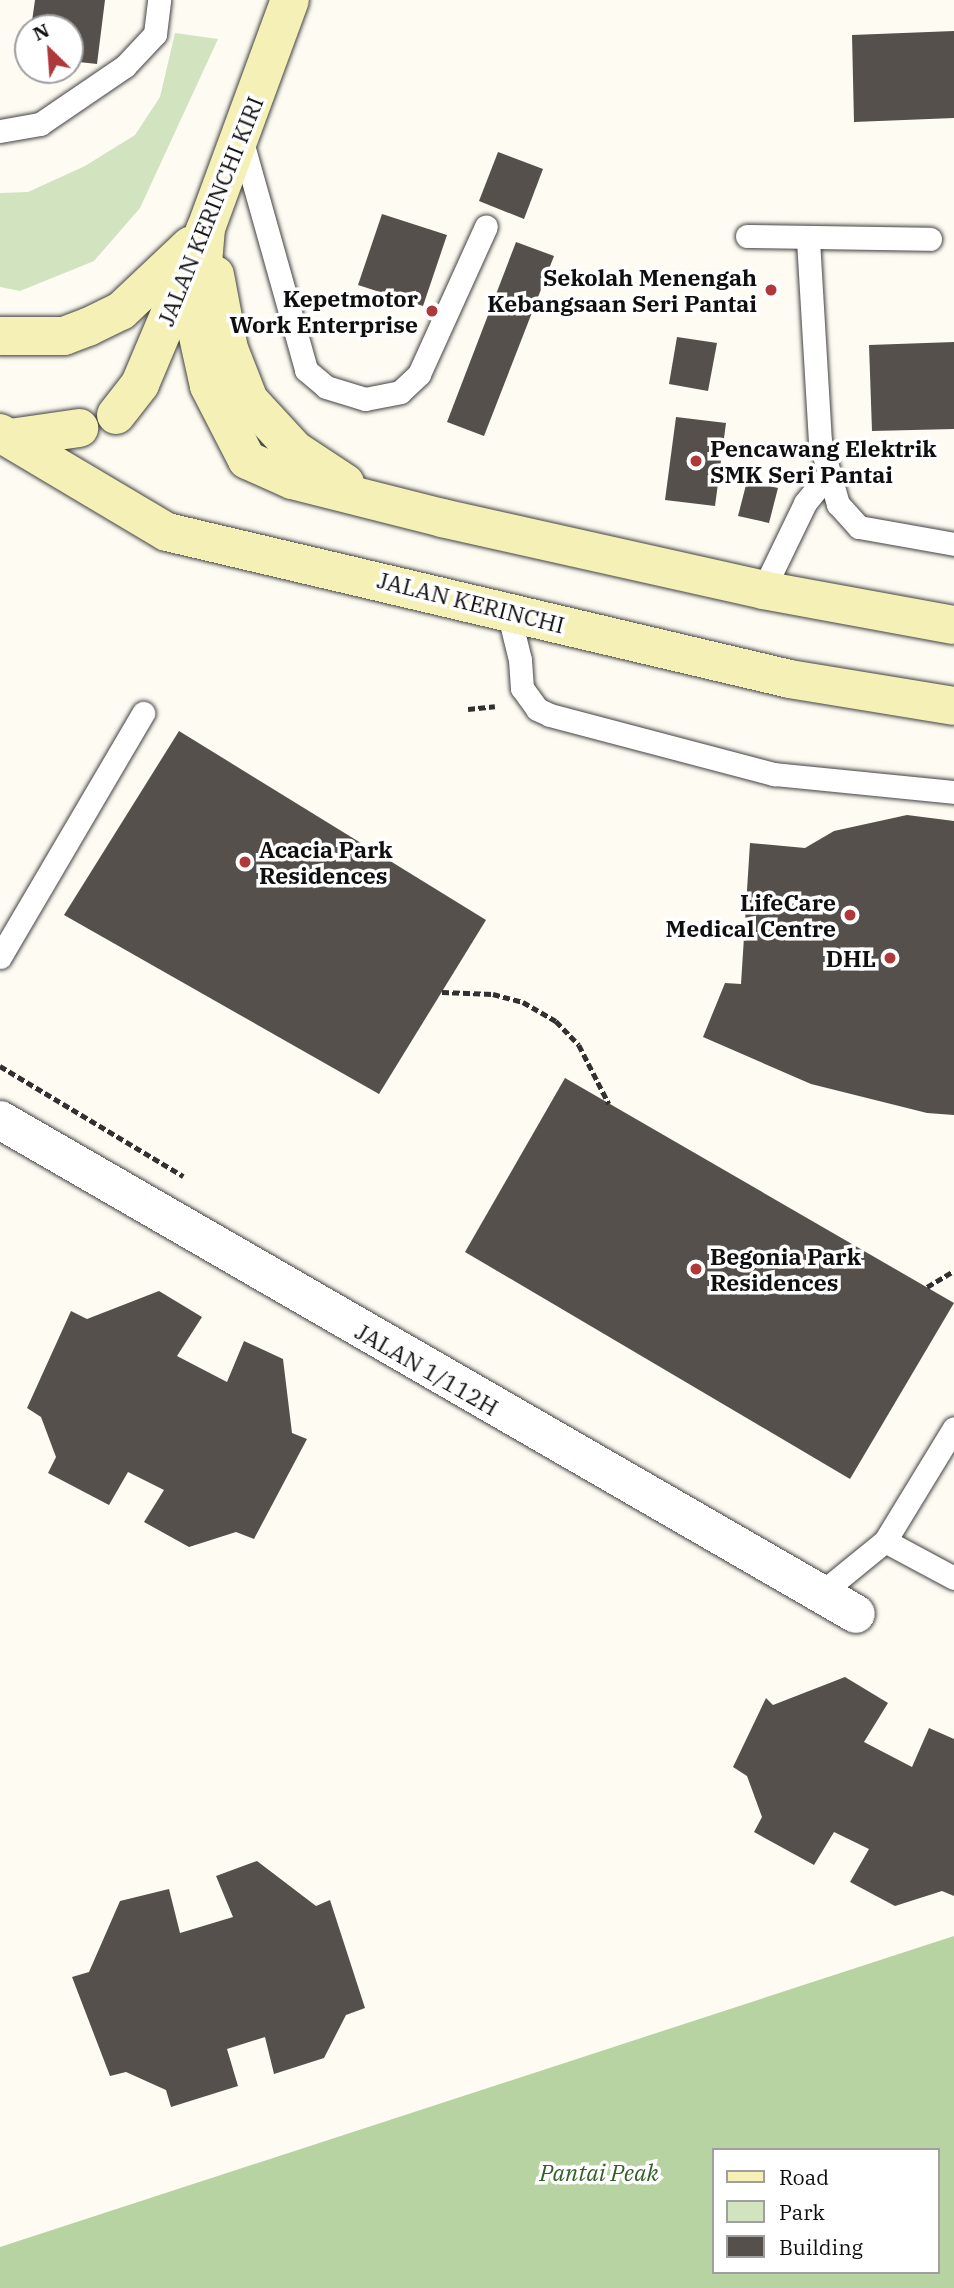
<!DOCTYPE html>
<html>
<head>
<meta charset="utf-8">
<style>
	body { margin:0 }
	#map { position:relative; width:954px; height:2288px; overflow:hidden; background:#fdfbf2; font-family:"IBM Plex Serif",serif }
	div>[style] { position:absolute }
	.green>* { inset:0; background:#d1e4bf }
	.forest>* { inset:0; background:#b6d3a1 }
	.building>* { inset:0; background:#56504c }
	.path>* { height:4.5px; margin-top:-2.25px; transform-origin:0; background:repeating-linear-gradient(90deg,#313131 0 7px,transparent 0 10.5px) }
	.roads { filter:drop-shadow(0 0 2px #424242) drop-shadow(0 0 2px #424242) }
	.service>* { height:23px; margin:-11.5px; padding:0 11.5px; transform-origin:11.5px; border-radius:11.5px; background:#fff }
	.minor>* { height:38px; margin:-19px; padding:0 19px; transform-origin:19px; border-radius:19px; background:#fff }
	.secondary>* { height:38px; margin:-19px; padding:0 19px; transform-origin:19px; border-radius:19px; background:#f5f0b5 }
	.dots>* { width:19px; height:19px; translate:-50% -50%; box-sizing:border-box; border:4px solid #fff; border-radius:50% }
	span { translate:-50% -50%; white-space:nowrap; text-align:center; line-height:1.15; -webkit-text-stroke:7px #fff; paint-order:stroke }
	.street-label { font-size:23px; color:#0f0f0f }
	.poi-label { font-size:23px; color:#0f0f0f; font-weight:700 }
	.right { translate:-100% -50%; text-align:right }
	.left { translate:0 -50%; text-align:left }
	.park-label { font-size:23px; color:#315f27; font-style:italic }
	.legend { position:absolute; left:712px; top:2148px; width:228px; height:126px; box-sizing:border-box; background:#fff; border:2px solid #9f9f9f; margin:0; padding:9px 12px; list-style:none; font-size:21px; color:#0f0f0f }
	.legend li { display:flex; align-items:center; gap:14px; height:35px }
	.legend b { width:35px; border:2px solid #9f9f9f }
	.north { position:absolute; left:14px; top:14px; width:70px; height:70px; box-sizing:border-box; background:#fff; border:2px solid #9f9f9f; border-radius:50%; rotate:335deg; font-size:19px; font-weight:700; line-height:28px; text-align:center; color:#0f0f0f }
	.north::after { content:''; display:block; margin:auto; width:24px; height:32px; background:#ae383a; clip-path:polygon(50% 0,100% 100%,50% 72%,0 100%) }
</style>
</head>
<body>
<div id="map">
	<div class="green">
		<i style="clip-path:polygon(175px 33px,218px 39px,140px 208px,94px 261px,20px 291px,0 287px,0 193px,28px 192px,85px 166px,135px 135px,160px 97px)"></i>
	</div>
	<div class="forest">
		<i style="clip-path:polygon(evenodd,954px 1936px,954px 2288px,0 2288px,0 2247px,954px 1936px,714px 2150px,938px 2150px,938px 2272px,714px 2272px,714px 2150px)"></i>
	</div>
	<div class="building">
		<i style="clip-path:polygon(35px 0,105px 0,97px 64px,70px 61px,70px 28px,31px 28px)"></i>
		<i style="clip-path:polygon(954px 31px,954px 118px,854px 122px,852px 35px)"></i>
		<i style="clip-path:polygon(498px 152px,543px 169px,524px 219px,479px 201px)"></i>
		<i style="clip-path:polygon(382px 214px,447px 235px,423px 306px,358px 285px)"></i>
		<i style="clip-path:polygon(516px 242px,554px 256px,484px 436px,447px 422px)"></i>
		<i style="clip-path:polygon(677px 337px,717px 343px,708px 391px,669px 384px)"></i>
		<i style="clip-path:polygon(954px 342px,954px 429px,872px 431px,869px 345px)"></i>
		<i style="clip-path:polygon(676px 417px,726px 423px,715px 506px,665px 500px)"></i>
		<i style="clip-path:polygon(747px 481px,778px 488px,769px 523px,738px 516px)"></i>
		<i style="clip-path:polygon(179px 731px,486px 920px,379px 1094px,64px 915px)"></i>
		<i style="clip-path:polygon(907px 815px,954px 821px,954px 1115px,927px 1113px,811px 1084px,703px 1037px,725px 983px,741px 984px,750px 843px,805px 848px,834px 831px)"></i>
		<i style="clip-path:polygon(565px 1078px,954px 1303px,850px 1479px,465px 1252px)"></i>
		<i style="clip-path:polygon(159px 1291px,202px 1317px,177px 1356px,227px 1382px,244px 1341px,283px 1359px,292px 1433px,307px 1439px,254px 1539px,236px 1532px,189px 1547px,144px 1522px,164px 1490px,128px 1472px,109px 1505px,48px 1473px,56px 1457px,41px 1417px,27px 1408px,71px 1311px,87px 1319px)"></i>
		<i style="clip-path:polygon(845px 1677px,888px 1703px,864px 1742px,912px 1767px,929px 1728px,954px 1739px,954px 1896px,942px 1891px,895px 1906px,850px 1882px,869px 1849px,834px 1832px,814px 1865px,754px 1832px,762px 1817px,747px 1776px,733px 1767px,766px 1698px,773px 1705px)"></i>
		<i style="clip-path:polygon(257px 1861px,316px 1906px,330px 1900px,365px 2008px,346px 2015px,324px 2058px,274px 2074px,265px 2037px,227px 2049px,238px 2086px,171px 2107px,166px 2090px,126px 2072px,110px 2076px,72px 1977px,89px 1972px,120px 1901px,169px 1889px,180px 1933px,233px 1917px,216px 1876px)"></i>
	</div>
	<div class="path">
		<i style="left:468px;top:709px;width:27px;rotate:-6deg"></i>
		<i style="left:442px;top:992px;width:51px;rotate:2.2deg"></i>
		<i style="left:493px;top:994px;width:31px;rotate:15deg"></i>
		<i style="left:523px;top:1002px;width:38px;rotate:30deg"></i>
		<i style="left:556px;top:1021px;width:33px;rotate:46deg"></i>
		<i style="left:579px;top:1045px;width:66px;rotate:63deg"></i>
		<i style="left:0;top:1066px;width:214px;rotate:31deg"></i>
		<i style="left:927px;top:1287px;width:31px;rotate:-31deg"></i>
	</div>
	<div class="roads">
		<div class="service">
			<i style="left:0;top:131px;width:41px;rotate:-9.9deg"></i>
			<i style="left:40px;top:124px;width:103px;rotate:-34.3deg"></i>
			<i style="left:125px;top:66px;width:44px;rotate:-46.8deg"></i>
			<i style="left:155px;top:34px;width:34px;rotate:-83deg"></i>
			<i style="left:241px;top:138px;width:241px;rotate:74.3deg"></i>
			<i style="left:306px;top:370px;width:26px;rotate:40deg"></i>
			<i style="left:326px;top:387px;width:41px;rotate:17.1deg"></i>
			<i style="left:365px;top:399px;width:36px;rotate:-11deg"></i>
			<i style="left:400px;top:392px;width:26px;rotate:-43deg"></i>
			<i style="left:419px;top:374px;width:162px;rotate:-65.6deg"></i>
			<i style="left:747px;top:236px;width:183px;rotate:0.9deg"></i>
			<i style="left:808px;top:240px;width:201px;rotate:86.6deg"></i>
			<i style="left:820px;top:441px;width:66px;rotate:74.1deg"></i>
			<i style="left:838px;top:504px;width:31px;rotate:48deg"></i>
			<i style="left:859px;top:527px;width:97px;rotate:10.1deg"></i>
			<i style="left:763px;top:590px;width:97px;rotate:-64.2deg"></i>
			<i style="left:805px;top:503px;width:35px;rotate:-51deg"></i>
			<i style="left:508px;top:611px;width:50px;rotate:76.2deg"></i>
			<i style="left:520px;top:660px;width:28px;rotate:86deg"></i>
			<i style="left:522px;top:688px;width:26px;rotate:54deg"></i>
			<i style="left:537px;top:709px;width:14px;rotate:25deg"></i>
			<i style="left:550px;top:715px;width:232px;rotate:14.8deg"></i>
			<i style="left:774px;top:774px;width:181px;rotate:5.7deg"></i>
			<i style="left:0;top:957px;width:283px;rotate:-59.6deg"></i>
			<i style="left:885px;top:1541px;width:78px;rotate:28.2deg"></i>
			<i style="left:820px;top:1594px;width:84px;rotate:-39.2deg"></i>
			<i style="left:885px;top:1541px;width:132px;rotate:-58.6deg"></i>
		</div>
		<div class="minor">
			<i style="left:0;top:1120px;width:988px;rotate:29.99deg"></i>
		</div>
		<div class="secondary">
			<i style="left:206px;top:228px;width:104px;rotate:94.9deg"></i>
			<i style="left:197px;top:332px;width:55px;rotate:77.5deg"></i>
			<i style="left:209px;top:386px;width:83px;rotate:62.8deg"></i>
			<i style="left:247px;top:460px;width:49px;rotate:24deg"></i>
			<i style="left:292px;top:480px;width:155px;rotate:14.2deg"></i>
			<i style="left:442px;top:518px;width:329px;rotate:12.6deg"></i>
			<i style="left:763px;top:590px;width:194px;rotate:10.4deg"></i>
			<i style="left:215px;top:275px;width:75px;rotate:79.3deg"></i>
			<i style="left:229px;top:349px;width:55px;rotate:68.6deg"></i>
			<i style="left:249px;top:400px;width:68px;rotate:47.4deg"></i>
			<i style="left:295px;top:450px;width:60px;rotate:33.4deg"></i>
			<i style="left:0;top:336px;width:64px"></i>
			<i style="left:64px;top:336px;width:26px;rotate:-21deg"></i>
			<i style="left:88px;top:327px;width:37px;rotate:-26deg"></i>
			<i style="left:121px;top:311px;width:95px;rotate:-43.3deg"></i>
			<i style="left:116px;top:415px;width:39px;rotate:-52deg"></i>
			<i style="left:140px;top:384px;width:169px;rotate:-67.1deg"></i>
			<i style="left:206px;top:228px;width:243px;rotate:-69.8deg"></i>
			<i style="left:0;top:433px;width:194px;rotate:30.7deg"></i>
			<i style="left:167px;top:532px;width:640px;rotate:13.28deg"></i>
			<i style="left:790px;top:679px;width:166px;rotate:9.3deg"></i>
			<i style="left:10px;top:438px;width:70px;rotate:-8.2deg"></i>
		</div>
	</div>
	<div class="dots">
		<i style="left:771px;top:290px;background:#ae383a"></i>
		<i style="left:432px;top:311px;background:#ae383a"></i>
		<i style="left:696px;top:461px;background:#ae383a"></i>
		<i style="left:245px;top:862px;background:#ae383a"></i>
		<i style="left:850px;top:915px;background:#ae383a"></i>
		<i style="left:890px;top:958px;background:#ae383a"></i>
		<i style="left:696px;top:1269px;background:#ae383a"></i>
	</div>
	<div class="street-label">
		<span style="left:210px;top:211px;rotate:-68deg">JALAN KERINCHI KIRI</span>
		<span style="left:471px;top:602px;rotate:14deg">JALAN KERINCHI</span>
		<span style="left:427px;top:1369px;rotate:30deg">JALAN 1/112H</span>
	</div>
	<div class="poi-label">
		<span class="right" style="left:757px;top:290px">Sekolah Menengah<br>Kebangsaan Seri Pantai</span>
		<span class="right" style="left:418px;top:311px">Kepetmotor<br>Work Enterprise</span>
		<span class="left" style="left:710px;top:461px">Pencawang Elektrik<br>SMK Seri Pantai</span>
		<span class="left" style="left:259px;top:862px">Acacia Park<br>Residences</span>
		<span class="right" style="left:836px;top:915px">LifeCare<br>Medical Centre</span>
		<span class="right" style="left:876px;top:958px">DHL</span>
		<span class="left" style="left:710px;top:1269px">Begonia Park<br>Residences</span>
	</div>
	<div class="park-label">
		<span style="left:599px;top:2172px">Pantai Peak</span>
	</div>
	<ul class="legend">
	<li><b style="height:9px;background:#f5f0b5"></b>Road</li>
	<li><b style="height:19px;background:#d1e4bf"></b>Park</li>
	<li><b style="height:19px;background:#56504c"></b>Building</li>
	</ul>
	<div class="north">N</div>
</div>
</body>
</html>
